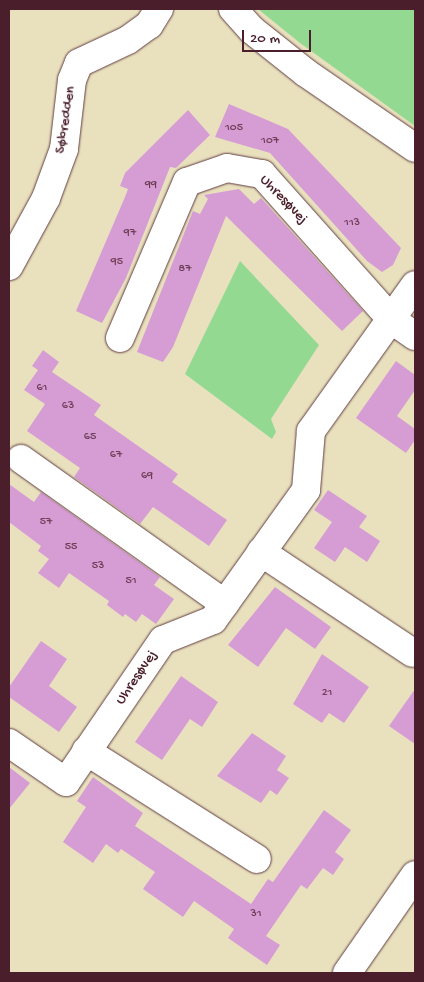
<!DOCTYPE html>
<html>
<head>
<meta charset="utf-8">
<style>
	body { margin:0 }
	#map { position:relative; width:424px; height:982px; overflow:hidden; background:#e9e1be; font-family:"Gochi Hand",sans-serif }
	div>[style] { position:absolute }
	.green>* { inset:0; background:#94d992 }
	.building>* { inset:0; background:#d69dd5 }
	.roads { filter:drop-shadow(0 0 1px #623c41) drop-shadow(0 0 1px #623c41) }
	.minor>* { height:28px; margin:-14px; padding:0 14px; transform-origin:14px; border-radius:14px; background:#fff }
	span { translate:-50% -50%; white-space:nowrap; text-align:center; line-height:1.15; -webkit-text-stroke:4.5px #fff; paint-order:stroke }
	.number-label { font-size:12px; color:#6d3e56 }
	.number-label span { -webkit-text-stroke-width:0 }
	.street-label { font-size:15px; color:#4a1f2b }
	.frame { position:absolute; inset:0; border:10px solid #4a1f2b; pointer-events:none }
	.scale { position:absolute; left:242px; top:30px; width:69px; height:22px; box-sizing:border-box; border:2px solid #4a1f2b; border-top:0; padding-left:6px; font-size:15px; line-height:18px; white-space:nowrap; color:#4a1f2b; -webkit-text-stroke:4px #fff; paint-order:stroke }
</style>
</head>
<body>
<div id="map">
	<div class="green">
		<i style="clip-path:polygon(258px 9px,415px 9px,415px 126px,300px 43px)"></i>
		<i style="clip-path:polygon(240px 261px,319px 345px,271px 419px,276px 432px,272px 439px,185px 374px)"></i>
	</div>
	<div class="building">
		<i style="clip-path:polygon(229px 104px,288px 129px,401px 248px,393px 265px,382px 272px,367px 261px,270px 153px,215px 137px)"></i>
		<i style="clip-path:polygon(188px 110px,210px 135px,176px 168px,170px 167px,126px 278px,102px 323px,76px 311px,125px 197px,128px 189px,120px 186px,125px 173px)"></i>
		<i style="clip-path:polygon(239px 189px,254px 204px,261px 198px,363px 311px,342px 331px,226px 216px,173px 347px,163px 362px,137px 352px,193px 211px,200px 214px,208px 199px,204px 195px)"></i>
		<i style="clip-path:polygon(43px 350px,59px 362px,52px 372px,101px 405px,94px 415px,178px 474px,172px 482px,227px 520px,209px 546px,153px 507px,140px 524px,74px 477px,80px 468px,27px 431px,45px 404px,24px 390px,38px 370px,32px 366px)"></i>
		<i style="clip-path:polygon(396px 361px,415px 375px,415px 390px,397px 416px,415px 429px,415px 440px,406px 453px,356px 418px)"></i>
		<i style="clip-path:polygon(9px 484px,34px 502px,41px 492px,160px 577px,154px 585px,174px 599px,156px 624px,142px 614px,136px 622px,125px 614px,123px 617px,107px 605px,109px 601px,69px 573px,59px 588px,38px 573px,49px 559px,38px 551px,41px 546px,9px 522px)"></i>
		<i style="clip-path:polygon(328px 490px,367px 516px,359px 527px,380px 541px,367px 562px,345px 547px,335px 562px,314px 548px,332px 522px,314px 510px)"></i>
		<i style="clip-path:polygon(275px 587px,331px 627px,315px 649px,286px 628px,258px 667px,228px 645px)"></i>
		<i style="clip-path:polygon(41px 641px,67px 659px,49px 686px,77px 707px,59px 732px,9px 697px,9px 687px)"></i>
		<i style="clip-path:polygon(322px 654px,369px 687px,344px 723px,329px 713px,322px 723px,293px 704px)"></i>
		<i style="clip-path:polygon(181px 676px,218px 702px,202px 727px,190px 719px,162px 760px,135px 742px)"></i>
		<i style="clip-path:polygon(415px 689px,415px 744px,389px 726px)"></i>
		<i style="clip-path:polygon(252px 733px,286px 756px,277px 770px,289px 778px,277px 795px,270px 790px,261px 803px,217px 776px)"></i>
		<i style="clip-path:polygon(9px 767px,30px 783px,9px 809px)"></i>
		<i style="clip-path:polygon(93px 777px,143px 813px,135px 826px,251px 904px,268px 879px,273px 882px,324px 810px,351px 830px,335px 852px,344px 859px,333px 875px,323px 868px,307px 889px,301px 885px,266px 936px,280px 945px,267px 965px,228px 938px,234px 929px,194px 901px,183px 917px,143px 889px,155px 872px,121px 849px,118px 853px,106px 844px,93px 863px,63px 842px,86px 807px,77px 801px)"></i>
	</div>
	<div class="roads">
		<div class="minor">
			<i style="left:233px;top:9px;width:28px;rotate:48deg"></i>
			<i style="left:252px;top:30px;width:69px;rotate:38.5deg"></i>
			<i style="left:306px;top:73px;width:132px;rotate:34.5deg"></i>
			<i style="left:9px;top:266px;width:77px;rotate:-61.4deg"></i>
			<i style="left:46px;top:198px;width:52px;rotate:-69.8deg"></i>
			<i style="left:64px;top:149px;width:69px;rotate:-83.4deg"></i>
			<i style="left:72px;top:80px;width:18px;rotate:-68deg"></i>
			<i style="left:79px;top:63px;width:54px;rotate:-25.1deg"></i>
			<i style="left:128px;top:40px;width:26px;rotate:-36deg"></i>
			<i style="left:149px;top:25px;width:19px;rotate:-58deg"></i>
			<i style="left:120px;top:338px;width:170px;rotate:-66.8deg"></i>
			<i style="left:187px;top:182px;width:42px;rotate:-19.3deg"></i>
			<i style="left:227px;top:168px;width:36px;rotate:10deg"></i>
			<i style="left:262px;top:174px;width:195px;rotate:48.3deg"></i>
			<i style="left:392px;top:320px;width:28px;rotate:35deg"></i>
			<i style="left:21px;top:459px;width:250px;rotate:35.4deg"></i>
			<i style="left:261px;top:552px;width:182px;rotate:33.6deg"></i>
			<i style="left:9px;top:743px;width:69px;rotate:34.4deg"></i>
			<i style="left:66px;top:782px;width:172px;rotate:-55.7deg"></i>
			<i style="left:163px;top:640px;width:54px;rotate:-21.8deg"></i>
			<i style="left:213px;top:620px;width:160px;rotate:-54.4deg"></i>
			<i style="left:306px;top:490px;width:59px;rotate:-85.2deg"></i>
			<i style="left:311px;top:431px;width:179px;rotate:-54.5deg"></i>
			<i style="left:86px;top:751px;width:202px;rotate:32.3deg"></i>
			<i style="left:347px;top:973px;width:119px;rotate:-55.2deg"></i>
		</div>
	</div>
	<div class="number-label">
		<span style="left:234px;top:129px">105</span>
		<span style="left:270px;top:142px">107</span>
		<span style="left:151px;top:186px">99</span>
		<span style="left:352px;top:224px">113</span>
		<span style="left:130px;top:234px">97</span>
		<span style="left:117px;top:263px">95</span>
		<span style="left:185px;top:270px">87</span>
		<span style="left:42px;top:389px">61</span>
		<span style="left:68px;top:407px">63</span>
		<span style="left:90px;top:438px">65</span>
		<span style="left:116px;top:456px">67</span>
		<span style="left:147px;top:477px">69</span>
		<span style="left:46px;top:523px">57</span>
		<span style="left:71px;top:548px">55</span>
		<span style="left:98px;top:567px">53</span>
		<span style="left:131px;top:582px">51</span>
		<span style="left:327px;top:694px">21</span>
		<span style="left:256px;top:915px">31</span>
	</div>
	<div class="street-label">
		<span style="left:66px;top:120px;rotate:-81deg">Søbredden</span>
		<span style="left:283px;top:200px;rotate:46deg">Uhresøvej</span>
		<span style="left:137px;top:678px;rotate:-56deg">Uhresøvej</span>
	</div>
	<div class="frame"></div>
	<div class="scale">20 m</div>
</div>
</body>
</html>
